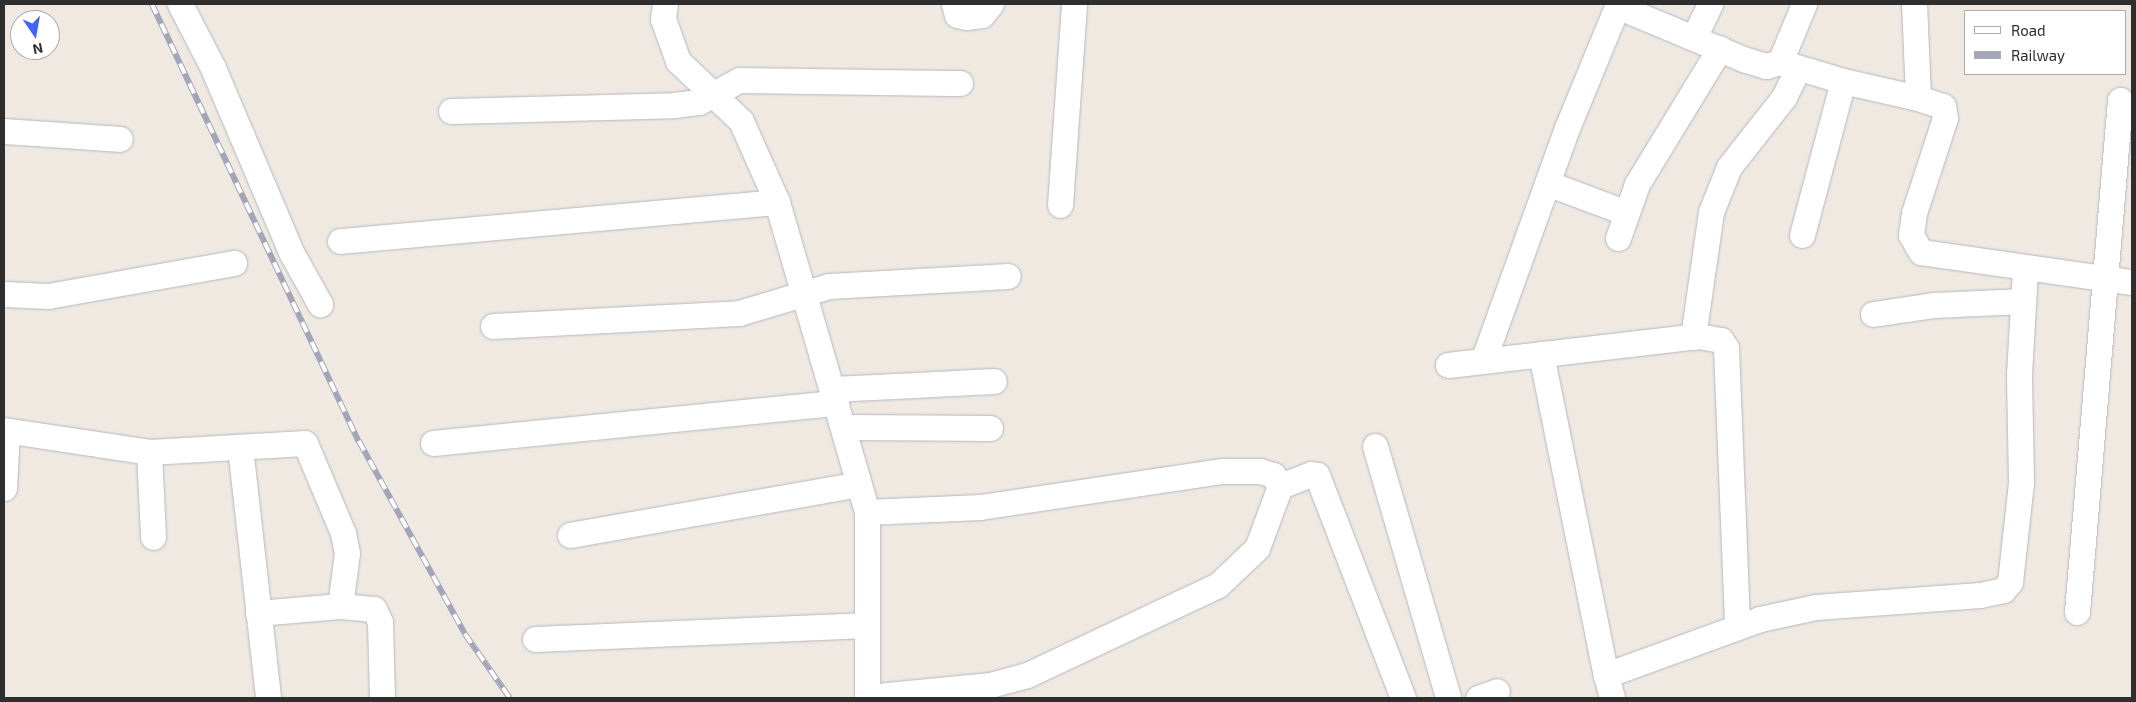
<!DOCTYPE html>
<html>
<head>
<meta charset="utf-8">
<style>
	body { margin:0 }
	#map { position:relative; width:2136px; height:702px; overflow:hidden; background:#efe9e1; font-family:"Exo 2",sans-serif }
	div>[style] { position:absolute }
	.roads { filter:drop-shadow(0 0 1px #b4b7c1) drop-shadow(0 0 1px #b4b7c1) }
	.minor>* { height:25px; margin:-12.5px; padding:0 12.5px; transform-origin:12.5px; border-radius:12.5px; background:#fff }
	.rail>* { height:5.5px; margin-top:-2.75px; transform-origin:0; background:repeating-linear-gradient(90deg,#fff 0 11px,#a3a6b8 0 22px); box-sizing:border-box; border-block:1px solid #a3a6b8 }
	span { translate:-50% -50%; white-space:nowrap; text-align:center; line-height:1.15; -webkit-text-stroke:5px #fff; paint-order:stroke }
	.frame { position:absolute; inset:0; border:5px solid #2e2e2e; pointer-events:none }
	.legend { position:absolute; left:1964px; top:10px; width:162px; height:65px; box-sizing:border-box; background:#fff; border:1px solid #ababab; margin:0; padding:6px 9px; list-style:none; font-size:15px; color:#2e2e2e }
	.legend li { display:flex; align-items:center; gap:10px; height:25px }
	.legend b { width:25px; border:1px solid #ababab }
	.north { position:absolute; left:10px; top:10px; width:50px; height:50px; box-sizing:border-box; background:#fff; border:1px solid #ababab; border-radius:50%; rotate:168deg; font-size:14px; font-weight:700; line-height:20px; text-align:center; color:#2e2e2e }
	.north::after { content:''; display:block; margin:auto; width:18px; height:22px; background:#4264fb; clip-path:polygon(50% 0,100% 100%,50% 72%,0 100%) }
</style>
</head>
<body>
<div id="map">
	<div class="roads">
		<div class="minor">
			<i style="left:180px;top:4px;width:72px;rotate:62.7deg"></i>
			<i style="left:213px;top:68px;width:200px;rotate:67deg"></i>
			<i style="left:291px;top:252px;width:60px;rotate:60.9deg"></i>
			<i style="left:665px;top:4px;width:15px;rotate:98deg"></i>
			<i style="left:663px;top:19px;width:45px;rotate:70.3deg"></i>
			<i style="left:678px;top:61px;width:87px;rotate:43.6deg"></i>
			<i style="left:741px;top:121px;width:89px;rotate:66deg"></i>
			<i style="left:777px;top:202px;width:323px;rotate:73.8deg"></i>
			<i style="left:867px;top:512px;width:186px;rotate:90deg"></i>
			<i style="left:954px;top:4px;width:11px;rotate:75deg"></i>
			<i style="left:957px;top:15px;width:9px;rotate:13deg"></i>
			<i style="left:966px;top:17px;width:16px;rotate:-7deg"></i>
			<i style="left:982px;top:15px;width:14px;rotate:-51deg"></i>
			<i style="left:1804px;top:4px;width:63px;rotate:112.5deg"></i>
			<i style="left:1780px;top:62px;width:66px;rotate:16.8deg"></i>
			<i style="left:1617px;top:6px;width:137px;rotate:22.8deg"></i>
			<i style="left:1743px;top:59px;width:24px;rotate:17deg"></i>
			<i style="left:1766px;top:66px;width:15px;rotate:-16deg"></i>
			<i style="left:1694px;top:37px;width:37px;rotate:-64deg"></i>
			<i style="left:1918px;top:98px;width:26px;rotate:18deg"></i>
			<i style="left:1943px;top:106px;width:12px;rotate:81deg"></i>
			<i style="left:1945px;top:118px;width:100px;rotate:108.1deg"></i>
			<i style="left:1914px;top:213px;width:22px;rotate:98deg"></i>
			<i style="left:1911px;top:235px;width:20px;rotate:60deg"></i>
			<i style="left:1921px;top:252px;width:213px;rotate:8.1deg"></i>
			<i style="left:451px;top:111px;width:223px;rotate:-1.5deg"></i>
			<i style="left:674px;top:105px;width:25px;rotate:-7deg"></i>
			<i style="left:699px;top:102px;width:46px;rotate:-28.8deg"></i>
			<i style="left:739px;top:80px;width:221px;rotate:0.8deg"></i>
			<i style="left:4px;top:131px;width:116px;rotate:3.9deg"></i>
			<i style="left:1547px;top:183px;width:85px;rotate:20.6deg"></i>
			<i style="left:1060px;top:205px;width:201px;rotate:-86deg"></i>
			<i style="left:1802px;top:235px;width:159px;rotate:-75.1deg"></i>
			<i style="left:1843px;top:81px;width:77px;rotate:12.8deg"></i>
			<i style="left:1918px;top:98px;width:94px;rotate:-92.4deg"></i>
			<i style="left:1618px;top:238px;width:57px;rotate:-70.6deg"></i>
			<i style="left:1637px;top:184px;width:159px;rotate:-58.6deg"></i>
			<i style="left:340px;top:241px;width:439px;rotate:-5.1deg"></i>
			<i style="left:4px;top:294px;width:44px;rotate:2.6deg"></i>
			<i style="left:48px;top:296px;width:189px;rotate:-10.1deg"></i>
			<i style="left:1873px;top:314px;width:62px;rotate:-8.4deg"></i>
			<i style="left:1934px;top:305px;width:89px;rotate:-2.6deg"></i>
			<i style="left:493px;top:326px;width:246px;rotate:-3deg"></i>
			<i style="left:739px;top:313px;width:94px;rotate:-16.7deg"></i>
			<i style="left:829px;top:286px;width:179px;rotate:-3.2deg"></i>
			<i style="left:1693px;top:337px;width:126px;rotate:-81.8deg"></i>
			<i style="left:1711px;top:212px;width:48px;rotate:-68.2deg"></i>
			<i style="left:1729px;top:167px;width:89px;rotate:-51.8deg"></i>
			<i style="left:1784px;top:97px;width:32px;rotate:-64deg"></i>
			<i style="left:1541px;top:354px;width:328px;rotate:78.6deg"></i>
			<i style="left:1606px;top:675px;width:164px;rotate:-20deg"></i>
			<i style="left:1760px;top:619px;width:57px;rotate:-12.1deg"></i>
			<i style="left:1816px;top:607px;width:164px;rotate:-4.2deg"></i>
			<i style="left:1980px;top:595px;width:24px;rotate:-12deg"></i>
			<i style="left:2003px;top:590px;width:11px;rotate:-49deg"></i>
			<i style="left:2010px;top:582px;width:101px;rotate:-83.7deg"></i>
			<i style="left:2021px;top:482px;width:108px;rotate:-91.1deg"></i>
			<i style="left:2019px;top:374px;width:105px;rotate:-86.7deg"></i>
			<i style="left:1483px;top:361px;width:248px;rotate:-70.2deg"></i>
			<i style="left:1567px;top:128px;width:134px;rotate:-67.6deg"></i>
			<i style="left:1448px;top:365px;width:252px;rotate:-6.6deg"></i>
			<i style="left:1698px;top:336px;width:23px;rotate:10deg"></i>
			<i style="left:1721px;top:340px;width:9px;rotate:58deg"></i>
			<i style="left:1726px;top:348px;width:279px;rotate:87.7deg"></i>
			<i style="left:832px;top:389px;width:162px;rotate:-2.8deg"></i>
			<i style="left:843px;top:427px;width:147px;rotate:0.4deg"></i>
			<i style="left:4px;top:430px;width:147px;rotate:8.6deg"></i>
			<i style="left:149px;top:452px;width:156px;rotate:-3.3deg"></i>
			<i style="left:305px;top:443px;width:98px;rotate:67.1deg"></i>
			<i style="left:343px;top:533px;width:20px;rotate:79deg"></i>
			<i style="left:347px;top:553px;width:53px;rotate:97.5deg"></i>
			<i style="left:433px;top:443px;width:405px;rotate:-5.7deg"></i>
			<i style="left:1375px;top:446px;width:262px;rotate:73.8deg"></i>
			<i style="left:240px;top:447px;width:253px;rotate:83.6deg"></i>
			<i style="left:149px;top:452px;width:85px;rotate:87.3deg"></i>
			<i style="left:4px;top:488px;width:57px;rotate:-87deg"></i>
			<i style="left:867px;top:512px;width:113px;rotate:-2.5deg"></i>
			<i style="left:980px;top:507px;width:245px;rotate:-8.5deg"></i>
			<i style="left:1222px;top:471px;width:38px"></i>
			<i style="left:1260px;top:471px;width:14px;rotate:17deg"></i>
			<i style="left:1273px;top:475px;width:13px;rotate:58deg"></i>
			<i style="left:570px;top:535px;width:293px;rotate:-10deg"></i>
			<i style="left:2077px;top:612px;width:514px;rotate:-85.2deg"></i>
			<i style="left:258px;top:613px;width:82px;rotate:-4.9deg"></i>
			<i style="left:340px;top:606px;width:34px;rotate:5deg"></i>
			<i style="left:374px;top:609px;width:14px;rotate:65deg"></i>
			<i style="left:380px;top:622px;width:76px;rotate:88.5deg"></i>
			<i style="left:535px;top:639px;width:332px;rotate:-2.4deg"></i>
			<i style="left:1606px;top:675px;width:24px;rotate:75deg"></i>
			<i style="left:867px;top:697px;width:124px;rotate:-5.6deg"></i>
			<i style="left:990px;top:685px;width:38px;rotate:-15deg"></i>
			<i style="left:1027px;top:675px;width:211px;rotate:-25.2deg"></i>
			<i style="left:1218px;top:585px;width:54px;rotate:-43.5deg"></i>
			<i style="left:1257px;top:548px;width:66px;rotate:-69.6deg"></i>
			<i style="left:1280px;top:486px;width:33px;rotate:-21deg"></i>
			<i style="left:1311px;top:474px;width:6px;rotate:9deg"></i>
			<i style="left:1317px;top:475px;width:239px;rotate:68.9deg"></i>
			<i style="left:1478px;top:698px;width:20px;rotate:-20deg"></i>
		</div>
	</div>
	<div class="rail">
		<i style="left:152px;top:4px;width:484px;rotate:64.7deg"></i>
		<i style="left:359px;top:441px;width:220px;rotate:61.2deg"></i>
		<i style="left:465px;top:634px;width:78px;rotate:54.9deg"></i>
	</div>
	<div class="frame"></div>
	<ul class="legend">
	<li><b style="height:6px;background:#fff"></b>Road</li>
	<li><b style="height:6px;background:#a3a6b8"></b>Railway</li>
	</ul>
	<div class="north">N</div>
</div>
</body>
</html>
